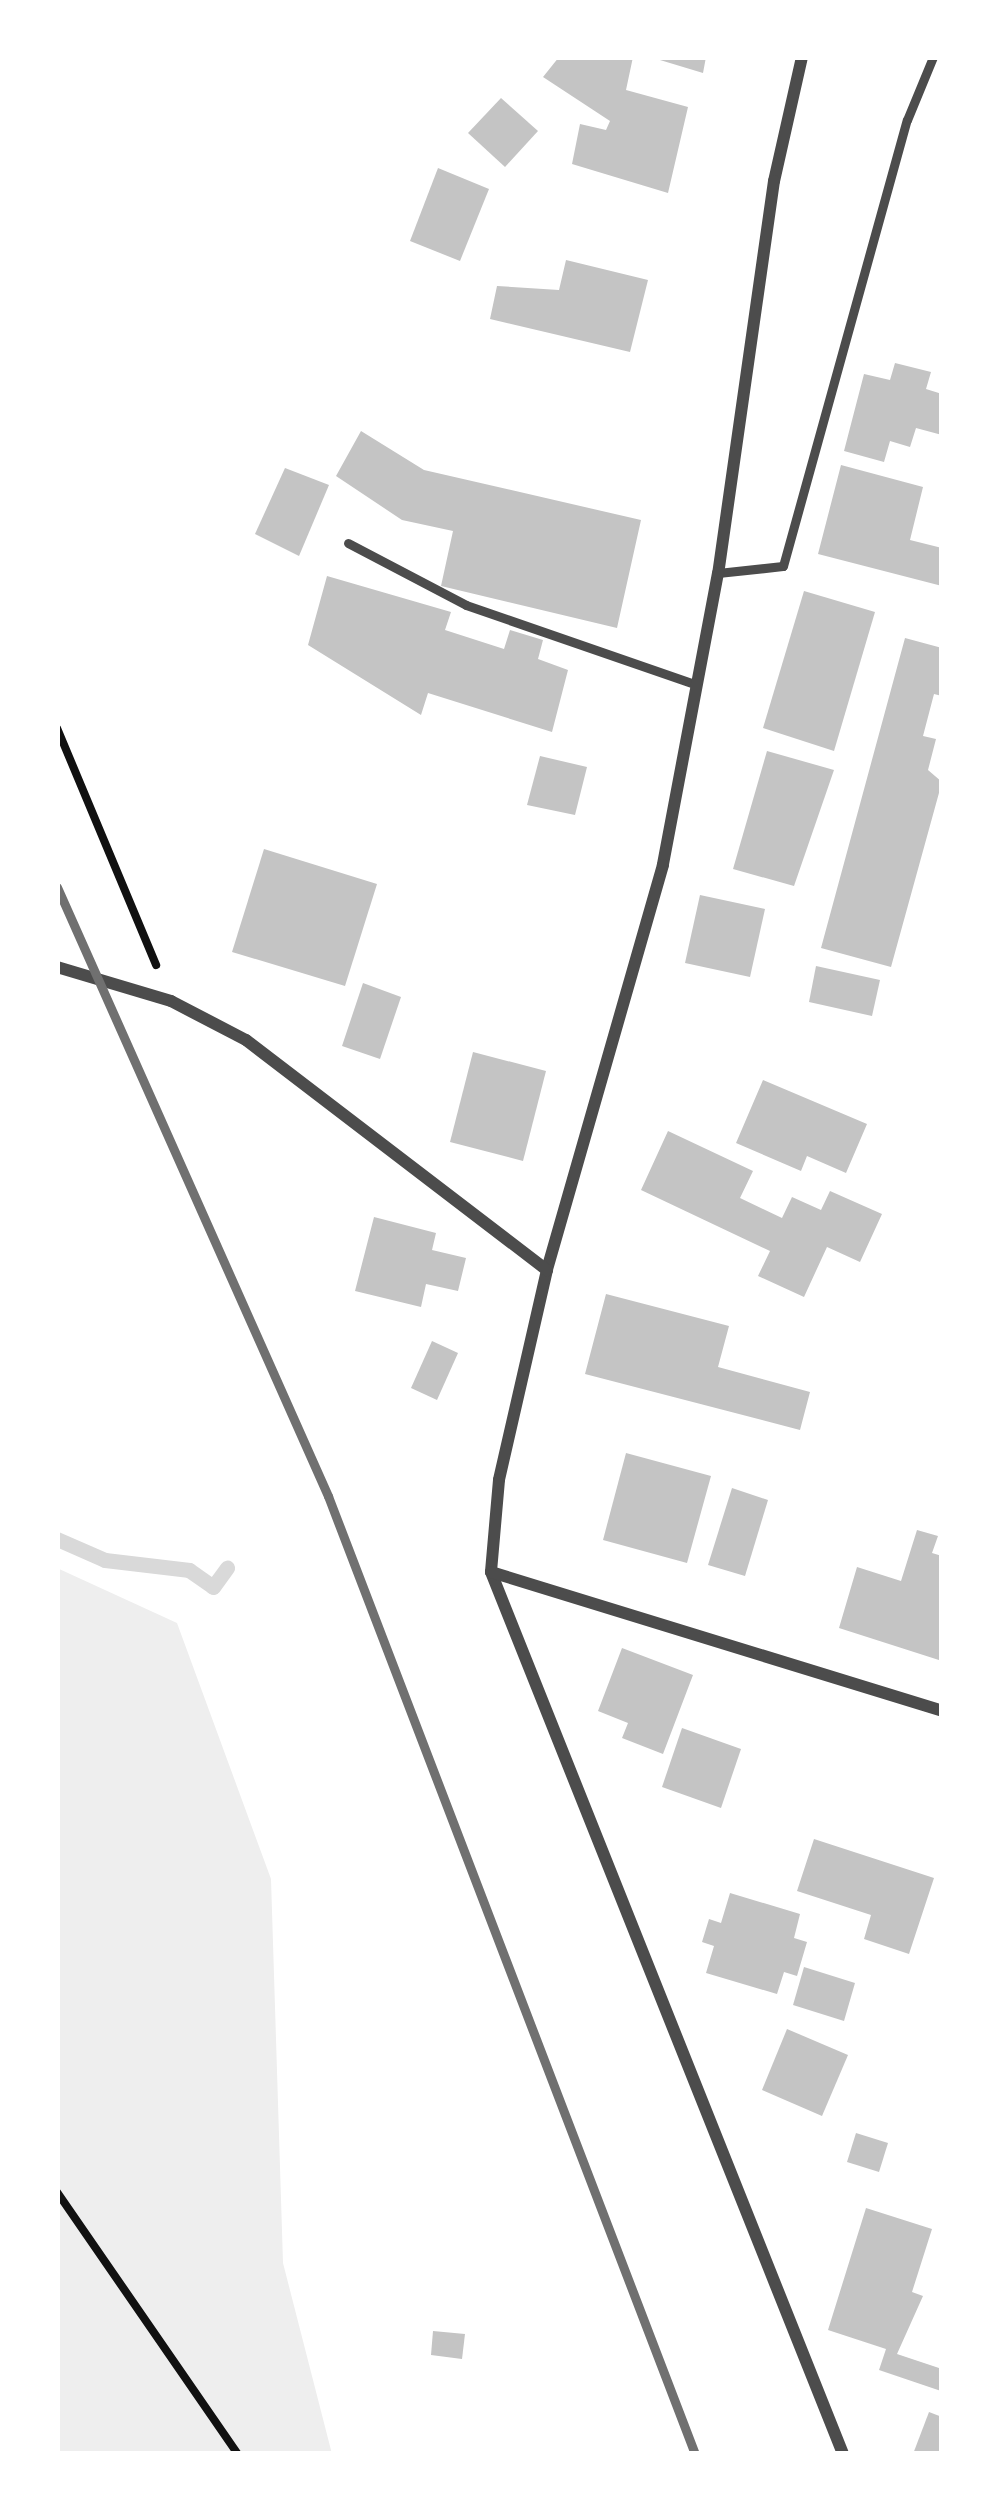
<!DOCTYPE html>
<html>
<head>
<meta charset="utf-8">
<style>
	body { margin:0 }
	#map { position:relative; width:999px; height:2511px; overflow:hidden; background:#fff; font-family:"Varela Round",sans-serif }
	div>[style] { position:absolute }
	.green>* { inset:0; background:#eee }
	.stream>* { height:15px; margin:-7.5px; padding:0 7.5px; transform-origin:7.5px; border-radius:7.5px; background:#d9d9d9 }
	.building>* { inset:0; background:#c4c4c4 }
	.path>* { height:8px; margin:-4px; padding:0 4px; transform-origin:4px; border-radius:4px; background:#111 }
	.service>* { height:9px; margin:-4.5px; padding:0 4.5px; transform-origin:4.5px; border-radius:4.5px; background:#4c4c4c }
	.minor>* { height:12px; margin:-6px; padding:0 6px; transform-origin:6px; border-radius:6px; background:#4c4c4c }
	.rail>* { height:9px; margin:-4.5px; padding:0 4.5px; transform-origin:4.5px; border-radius:4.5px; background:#707070 }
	span { translate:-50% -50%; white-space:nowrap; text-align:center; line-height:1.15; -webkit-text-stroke:9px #fff; paint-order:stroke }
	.frame { position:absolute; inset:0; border:60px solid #fff; pointer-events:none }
</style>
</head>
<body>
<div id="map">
	<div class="green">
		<i style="clip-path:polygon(57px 1568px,177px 1623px,271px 1879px,283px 2263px,332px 2454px,57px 2454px)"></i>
	</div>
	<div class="stream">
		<i style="left:57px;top:1539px;width:52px;rotate:23.6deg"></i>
		<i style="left:105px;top:1560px;width:85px;rotate:6.8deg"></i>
		<i style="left:189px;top:1570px;width:29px;rotate:35deg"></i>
		<i style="left:213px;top:1587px;width:24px;rotate:-54deg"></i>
	</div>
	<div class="building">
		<i style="clip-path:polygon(559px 57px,633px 57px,626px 90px,688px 107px,668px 193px,572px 164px,580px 124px,606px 130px,610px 121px,543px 77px)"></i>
		<i style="clip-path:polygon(650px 57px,706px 57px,703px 73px)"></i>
		<i style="clip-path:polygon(501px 98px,538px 131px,505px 167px,468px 133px)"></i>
		<i style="clip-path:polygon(438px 168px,489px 189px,460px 261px,410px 241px)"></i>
		<i style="clip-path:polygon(566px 260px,648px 280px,630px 352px,490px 319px,497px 286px,559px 290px)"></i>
		<i style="clip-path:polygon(895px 363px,931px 372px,926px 389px,942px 394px,942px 435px,916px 428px,910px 447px,890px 441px,884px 462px,844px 451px,864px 374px,890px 380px)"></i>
		<i style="clip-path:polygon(361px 431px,424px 470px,641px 520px,617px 628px,441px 586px,453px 531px,402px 520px,336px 476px)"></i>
		<i style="clip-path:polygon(841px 465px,923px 487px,910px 540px,942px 548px,942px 586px,818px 554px)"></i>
		<i style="clip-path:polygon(285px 468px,329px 485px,299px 556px,255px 534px)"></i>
		<i style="clip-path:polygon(327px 576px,451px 612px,445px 630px,504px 649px,510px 630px,543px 640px,538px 659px,568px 670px,552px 732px,428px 693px,421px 715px,308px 645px)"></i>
		<i style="clip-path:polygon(804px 591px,875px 612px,834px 751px,763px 728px)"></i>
		<i style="clip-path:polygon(905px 638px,942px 648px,942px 696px,934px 694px,923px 736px,936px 739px,928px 770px,942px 782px,891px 967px,821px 948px)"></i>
		<i style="clip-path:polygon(767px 751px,834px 770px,794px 886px,733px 869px)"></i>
		<i style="clip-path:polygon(540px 756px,587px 767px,575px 815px,527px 805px)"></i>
		<i style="clip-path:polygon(264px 849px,377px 884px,345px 986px,232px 952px)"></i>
		<i style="clip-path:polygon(700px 895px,765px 909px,750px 977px,685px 963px)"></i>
		<i style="clip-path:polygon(816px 966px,880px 980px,872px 1016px,809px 1002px)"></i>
		<i style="clip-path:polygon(363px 983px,401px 997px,380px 1059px,342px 1046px)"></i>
		<i style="clip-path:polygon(473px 1052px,546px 1071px,523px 1161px,450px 1142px)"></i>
		<i style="clip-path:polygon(763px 1080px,867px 1124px,846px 1173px,807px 1156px,801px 1171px,736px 1143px)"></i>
		<i style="clip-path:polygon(668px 1131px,753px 1171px,740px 1198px,782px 1218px,792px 1197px,821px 1210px,830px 1191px,882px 1214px,860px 1262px,827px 1247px,804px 1297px,758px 1276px,770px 1251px,641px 1190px)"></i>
		<i style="clip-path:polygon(374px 1217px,436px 1233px,432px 1250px,466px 1258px,458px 1291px,426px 1284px,421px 1307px,355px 1291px)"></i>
		<i style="clip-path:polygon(606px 1294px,729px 1326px,718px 1367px,810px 1392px,800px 1430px,585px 1374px)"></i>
		<i style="clip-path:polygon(432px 1341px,458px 1353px,437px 1400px,411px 1388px)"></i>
		<i style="clip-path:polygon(626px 1453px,711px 1476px,687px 1563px,603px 1540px)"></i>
		<i style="clip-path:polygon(732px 1488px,768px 1500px,745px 1576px,708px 1565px)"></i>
		<i style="clip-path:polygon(917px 1530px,938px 1536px,932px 1553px,942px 1556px,942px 1661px,839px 1628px,857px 1567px,901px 1581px)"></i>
		<i style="clip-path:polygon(622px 1648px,693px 1675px,663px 1754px,622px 1738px,628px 1723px,598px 1711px)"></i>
		<i style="clip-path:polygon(682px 1728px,741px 1749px,721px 1808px,662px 1787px)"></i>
		<i style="clip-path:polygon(814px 1839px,934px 1878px,909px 1954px,864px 1939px,871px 1915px,797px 1891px)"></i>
		<i style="clip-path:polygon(730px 1893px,800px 1914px,794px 1938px,807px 1942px,797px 1976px,784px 1972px,777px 1994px,706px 1973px,714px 1946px,702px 1942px,709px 1919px,721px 1923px)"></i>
		<i style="clip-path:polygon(804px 1967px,855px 1983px,844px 2021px,793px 2005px)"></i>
		<i style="clip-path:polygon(787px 2029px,848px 2055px,822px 2116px,762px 2090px)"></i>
		<i style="clip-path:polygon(856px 2133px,888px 2143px,879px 2172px,847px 2162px)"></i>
		<i style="clip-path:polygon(866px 2208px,932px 2229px,912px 2292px,923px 2296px,897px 2354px,942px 2369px,941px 2391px,879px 2370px,886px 2349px,828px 2330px)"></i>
		<i style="clip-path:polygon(433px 2331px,465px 2334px,462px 2359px,431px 2355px)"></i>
		<i style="clip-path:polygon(929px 2412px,942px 2417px,942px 2454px,913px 2454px)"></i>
	</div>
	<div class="path">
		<i style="left:57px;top:728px;width:257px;rotate:67.3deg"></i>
		<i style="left:57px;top:2192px;width:318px;rotate:55.4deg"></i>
	</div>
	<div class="service">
		<i style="left:348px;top:543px;width:133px;rotate:27.7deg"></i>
		<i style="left:466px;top:605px;width:244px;rotate:19.1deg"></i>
		<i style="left:718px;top:573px;width:65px;rotate:-6.1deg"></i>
		<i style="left:783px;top:566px;width:463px;rotate:-74.5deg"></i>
		<i style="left:907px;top:120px;width:68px;rotate:-67.6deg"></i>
	</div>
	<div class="minor">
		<i style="left:802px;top:57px;width:127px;rotate:102.7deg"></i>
		<i style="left:774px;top:181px;width:396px;rotate:98.1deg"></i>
		<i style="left:718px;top:573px;width:297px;rotate:100.7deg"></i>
		<i style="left:663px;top:865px;width:421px;rotate:106deg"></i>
		<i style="left:547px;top:1270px;width:215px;rotate:102.9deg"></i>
		<i style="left:499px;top:1480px;width:92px;rotate:95deg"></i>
		<i style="left:491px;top:1572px;width:950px;rotate:68.24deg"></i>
		<i style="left:57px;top:967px;width:119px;rotate:16.6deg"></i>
		<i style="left:171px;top:1001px;width:85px;rotate:27.5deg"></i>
		<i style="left:246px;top:1040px;width:379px;rotate:37.4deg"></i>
		<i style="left:491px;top:1572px;width:472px;rotate:17.1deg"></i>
	</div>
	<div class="rail">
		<i style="left:57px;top:887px;width:667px;rotate:66.01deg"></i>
		<i style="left:328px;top:1496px;width:1026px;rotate:69.04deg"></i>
	</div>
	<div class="frame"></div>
</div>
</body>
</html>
